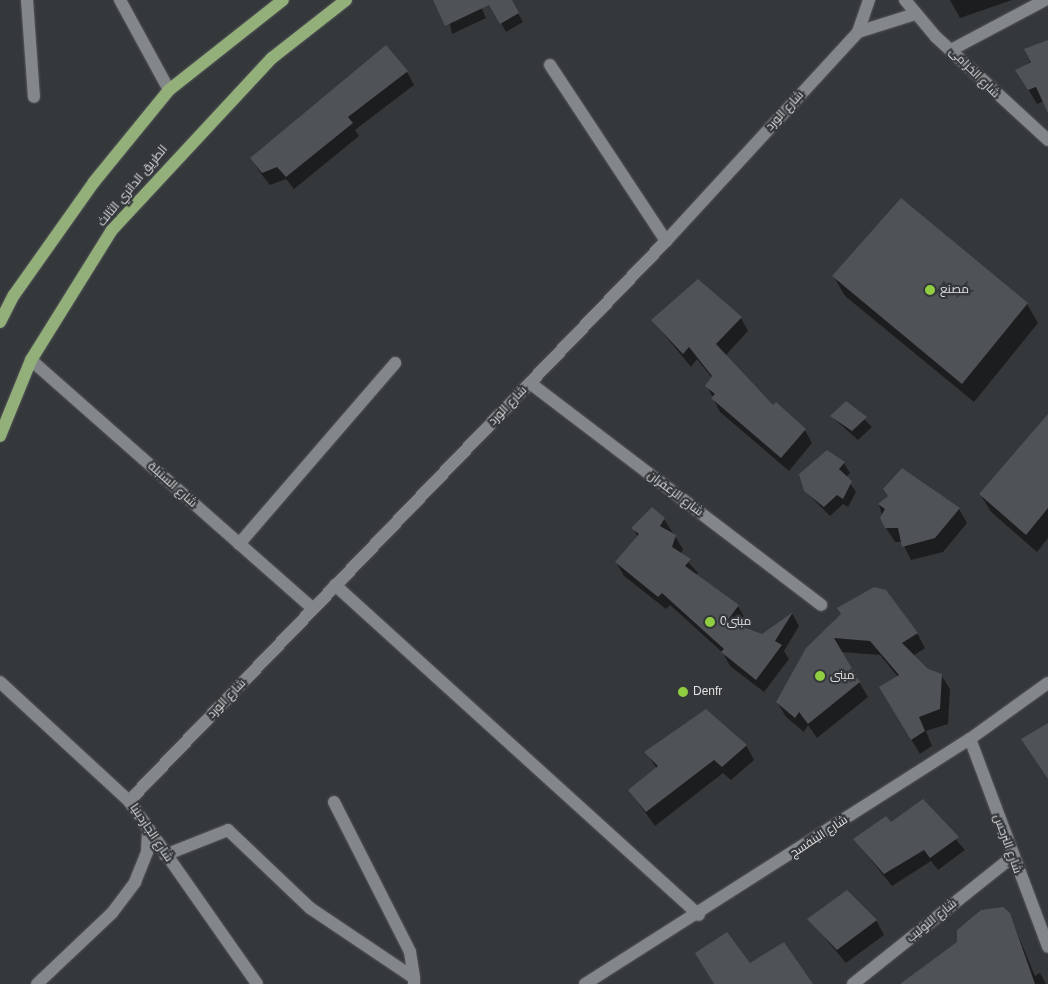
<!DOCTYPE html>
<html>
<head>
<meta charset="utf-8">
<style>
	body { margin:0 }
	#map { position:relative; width:1048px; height:984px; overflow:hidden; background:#35383b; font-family:Helvetica,Cairo,sans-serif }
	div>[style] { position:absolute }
	.shadow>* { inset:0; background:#0007 }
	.building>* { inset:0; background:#4f5256 }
	.roads { filter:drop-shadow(0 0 1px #535558) drop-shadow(0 0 1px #535558) }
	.minor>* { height:12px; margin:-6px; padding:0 6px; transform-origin:6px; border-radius:6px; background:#84878a }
	.major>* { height:12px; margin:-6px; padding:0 6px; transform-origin:6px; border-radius:6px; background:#94b07a }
	.dots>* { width:14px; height:14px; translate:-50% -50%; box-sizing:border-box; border:2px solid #35383b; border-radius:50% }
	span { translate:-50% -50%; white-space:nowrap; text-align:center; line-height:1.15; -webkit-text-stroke:4.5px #35383b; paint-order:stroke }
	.street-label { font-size:12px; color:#dee0e2 }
	.poi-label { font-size:12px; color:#dee0e2 }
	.left { translate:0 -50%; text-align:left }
</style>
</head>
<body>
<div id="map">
	<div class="shadow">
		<i style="clip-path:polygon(445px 0,478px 0,486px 18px,452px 34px)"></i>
		<i style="clip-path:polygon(499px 0,511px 0,523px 22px,506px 32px,491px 5px)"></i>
		<i style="clip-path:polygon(950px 0,1012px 0,960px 18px)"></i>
		<i style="clip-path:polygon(1048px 48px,1048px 107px,1044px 101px,1037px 104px,1017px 71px)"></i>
		<i style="clip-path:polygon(407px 72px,414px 85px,355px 130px,359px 136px,294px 189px,286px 179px,270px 185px,259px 171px,251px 158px)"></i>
		<i style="clip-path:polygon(834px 277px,1027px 304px,1038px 323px,974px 402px,845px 296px)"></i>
		<i style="clip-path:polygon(741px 318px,748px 331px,725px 356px,773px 407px,805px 430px,812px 443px,789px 471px,720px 412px,707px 386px,712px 378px,697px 359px,691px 367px,653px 321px)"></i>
		<i style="clip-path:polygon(846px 402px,872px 427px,858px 440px,832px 417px)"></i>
		<i style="clip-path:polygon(1048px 416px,1048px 538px,1037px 552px,991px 512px,980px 494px)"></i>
		<i style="clip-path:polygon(827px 451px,844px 463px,850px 473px,846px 477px,856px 492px,848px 507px,843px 504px,830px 516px,805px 491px)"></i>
		<i style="clip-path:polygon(879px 505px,959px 509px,967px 523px,943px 552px,911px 560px,902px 542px,895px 542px,886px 528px)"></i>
		<i style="clip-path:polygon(664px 519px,683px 549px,681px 554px,698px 573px,696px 575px,738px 606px,745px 619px,739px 627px,762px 636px,792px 613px,799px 626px,784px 651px,789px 659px,764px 692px,730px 666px,723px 653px,670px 605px,666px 609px,624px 576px,616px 562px,638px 537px,633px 528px)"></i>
		<i style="clip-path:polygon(843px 614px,917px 633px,925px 648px,913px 656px,927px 670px,941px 675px,950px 689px,948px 724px,926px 731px,932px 746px,920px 754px,880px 688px,898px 677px,880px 655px,841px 652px,868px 697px,817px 738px,808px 725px,804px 732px,786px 717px,777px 702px)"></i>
		<i style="clip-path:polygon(746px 745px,754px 760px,731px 780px,723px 773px,655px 826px,629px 790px,657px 769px,646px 752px)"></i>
		<i style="clip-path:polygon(923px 801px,965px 850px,938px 870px,931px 861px,892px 886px,854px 839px,891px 823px)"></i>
		<i style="clip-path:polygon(1009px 913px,1035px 976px,1040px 973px,1046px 984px,909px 984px)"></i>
		<i style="clip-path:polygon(809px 919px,876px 920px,884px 935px,846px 963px)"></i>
	</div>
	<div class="building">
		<i style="clip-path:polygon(433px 0,512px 0,519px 13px,500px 24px,489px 5px,445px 26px)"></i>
		<i style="clip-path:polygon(1048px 40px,1048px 113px,1036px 87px,1028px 90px,1015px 70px,1031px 62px,1024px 49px)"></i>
		<i style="clip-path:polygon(386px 45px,408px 71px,348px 117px,353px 123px,286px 177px,277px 167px,262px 173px,250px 158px)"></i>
		<i style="clip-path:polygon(901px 198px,1028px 303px,962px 384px,832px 276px)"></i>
		<i style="clip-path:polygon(698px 279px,742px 317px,716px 344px,773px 405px,776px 402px,806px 429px,781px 458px,711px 398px,715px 394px,705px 386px,712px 376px,689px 347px,683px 354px,651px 320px)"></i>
		<i style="clip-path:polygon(846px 401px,867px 417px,852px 431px,830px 416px)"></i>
		<i style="clip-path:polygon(1048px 414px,1048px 508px,1026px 535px,979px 494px)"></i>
		<i style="clip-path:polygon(827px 450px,845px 462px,839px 469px,852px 481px,843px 499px,837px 495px,824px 507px,804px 491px,799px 474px)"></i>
		<i style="clip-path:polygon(902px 468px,960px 508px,935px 538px,902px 547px,898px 528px,885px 528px,880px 518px,885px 509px,878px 504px,888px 496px,883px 489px)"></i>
		<i style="clip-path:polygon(652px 507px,665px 518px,660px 526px,676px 535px,672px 547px,691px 559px,685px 566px,739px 605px,727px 621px,762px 634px,793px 612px,775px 641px,782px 645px,756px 680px,721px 652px,724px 649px,662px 593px,658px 597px,615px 562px,639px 534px,631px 528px)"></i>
		<i style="clip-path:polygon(874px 587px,886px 590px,918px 633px,902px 643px,928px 669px,942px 674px,940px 709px,919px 717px,925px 731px,911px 740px,879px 687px,899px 675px,870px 641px,834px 638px,860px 682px,808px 724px,799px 712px,795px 718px,776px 702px,806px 648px,841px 614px,837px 608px)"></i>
		<i style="clip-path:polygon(706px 709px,747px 745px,722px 767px,714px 760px,646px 812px,628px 790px,658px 766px,644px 752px)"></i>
		<i style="clip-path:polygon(1048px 723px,1048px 779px,1021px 739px)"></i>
		<i style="clip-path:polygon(923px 799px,959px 837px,930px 858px,924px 850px,884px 874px,853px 839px,886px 816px,891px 822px)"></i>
		<i style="clip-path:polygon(847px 890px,877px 920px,837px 950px,807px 919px)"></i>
		<i style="clip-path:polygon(1003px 907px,1010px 913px,1035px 984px,900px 984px,957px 942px,957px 930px,981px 910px)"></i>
		<i style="clip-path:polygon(727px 932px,750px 963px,784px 942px,813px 984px,714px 984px,695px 953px)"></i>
	</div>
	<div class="roads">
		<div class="minor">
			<i style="left:27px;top:0;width:97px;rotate:85.9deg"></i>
			<i style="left:120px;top:0;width:102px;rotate:61.4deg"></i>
			<i style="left:905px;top:0;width:48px;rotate:50deg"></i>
			<i style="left:936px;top:37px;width:152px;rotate:42.6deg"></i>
			<i style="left:858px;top:32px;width:60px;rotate:-17.5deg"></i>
			<i style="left:951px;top:50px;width:106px;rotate:-28deg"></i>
			<i style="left:550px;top:65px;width:211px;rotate:56.6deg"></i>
			<i style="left:31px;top:360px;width:376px;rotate:41.4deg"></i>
			<i style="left:530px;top:383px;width:366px;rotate:37.3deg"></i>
			<i style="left:239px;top:544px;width:239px;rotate:-49.2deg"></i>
			<i style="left:335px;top:585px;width:491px;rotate:42.2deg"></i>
			<i style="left:0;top:682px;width:176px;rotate:42.7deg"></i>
			<i style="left:129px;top:801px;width:223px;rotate:55deg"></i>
			<i style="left:970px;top:739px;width:222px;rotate:69.4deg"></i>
			<i style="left:129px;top:801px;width:776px;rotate:-46.2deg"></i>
			<i style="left:666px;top:241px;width:284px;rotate:-47.4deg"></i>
			<i style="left:858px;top:32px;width:34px;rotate:-71deg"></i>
			<i style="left:334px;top:802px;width:168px;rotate:63.1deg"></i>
			<i style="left:410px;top:952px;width:26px;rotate:81deg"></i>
			<i style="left:165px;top:855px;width:68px;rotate:-21.6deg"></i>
			<i style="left:228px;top:830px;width:113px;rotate:43.6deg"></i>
			<i style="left:310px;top:908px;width:125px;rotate:33.9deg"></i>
			<i style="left:414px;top:978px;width:6px;rotate:90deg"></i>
			<i style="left:37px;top:984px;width:103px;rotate:-43.4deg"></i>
			<i style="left:112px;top:913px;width:39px;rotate:-53deg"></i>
			<i style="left:135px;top:882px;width:32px;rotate:-68deg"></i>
			<i style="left:147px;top:852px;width:21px;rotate:-87deg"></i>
			<i style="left:585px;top:984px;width:456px;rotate:-32.5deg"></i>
			<i style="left:970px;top:739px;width:96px;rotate:-35.7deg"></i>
			<i style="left:853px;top:984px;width:202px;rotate:-38.6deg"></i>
		</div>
		<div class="major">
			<i style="left:0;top:322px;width:30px;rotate:-63deg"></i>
			<i style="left:14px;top:295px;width:138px;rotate:-54.7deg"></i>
			<i style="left:94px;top:182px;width:119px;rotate:-50.8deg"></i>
			<i style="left:169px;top:90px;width:145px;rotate:-38.3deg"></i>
			<i style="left:0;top:436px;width:82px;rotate:-67.8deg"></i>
			<i style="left:31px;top:360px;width:153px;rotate:-58.1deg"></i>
			<i style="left:112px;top:230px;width:235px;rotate:-47.1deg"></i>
			<i style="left:272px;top:58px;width:94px;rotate:-38.1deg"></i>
		</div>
	</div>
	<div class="dots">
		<i style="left:930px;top:290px;background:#90cd41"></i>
		<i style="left:710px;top:622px;background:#90cd41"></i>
		<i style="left:820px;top:676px;background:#90cd41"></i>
		<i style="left:683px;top:692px;background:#90cd41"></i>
	</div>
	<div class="street-label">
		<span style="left:974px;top:73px;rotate:45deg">شارع الخزامى</span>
		<span style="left:785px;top:111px;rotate:-47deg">شارع الورد</span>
		<span style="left:133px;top:186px;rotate:-50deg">الطريق الدائري الثالث</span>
		<span style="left:508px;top:406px;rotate:-46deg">شارع الورد</span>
		<span style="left:172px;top:485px;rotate:42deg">شارع السنبلة</span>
		<span style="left:675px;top:494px;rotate:37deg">شارع الزعفران</span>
		<span style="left:227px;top:699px;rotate:-46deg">شارع الورد</span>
		<span style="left:151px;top:833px;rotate:56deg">شارع الجاردينيا</span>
		<span style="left:819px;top:837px;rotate:-33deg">شارع البنفسج</span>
		<span style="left:1007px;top:844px;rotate:70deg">شارع النرجس</span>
		<span style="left:932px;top:921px;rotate:-39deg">شارع التوليب</span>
	</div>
	<div class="poi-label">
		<span class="left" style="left:940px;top:290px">مصنع</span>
		<span class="left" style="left:720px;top:622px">مبنى0</span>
		<span class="left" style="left:830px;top:676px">مبنى</span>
		<span class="left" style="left:693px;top:692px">Denfr</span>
	</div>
</div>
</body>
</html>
